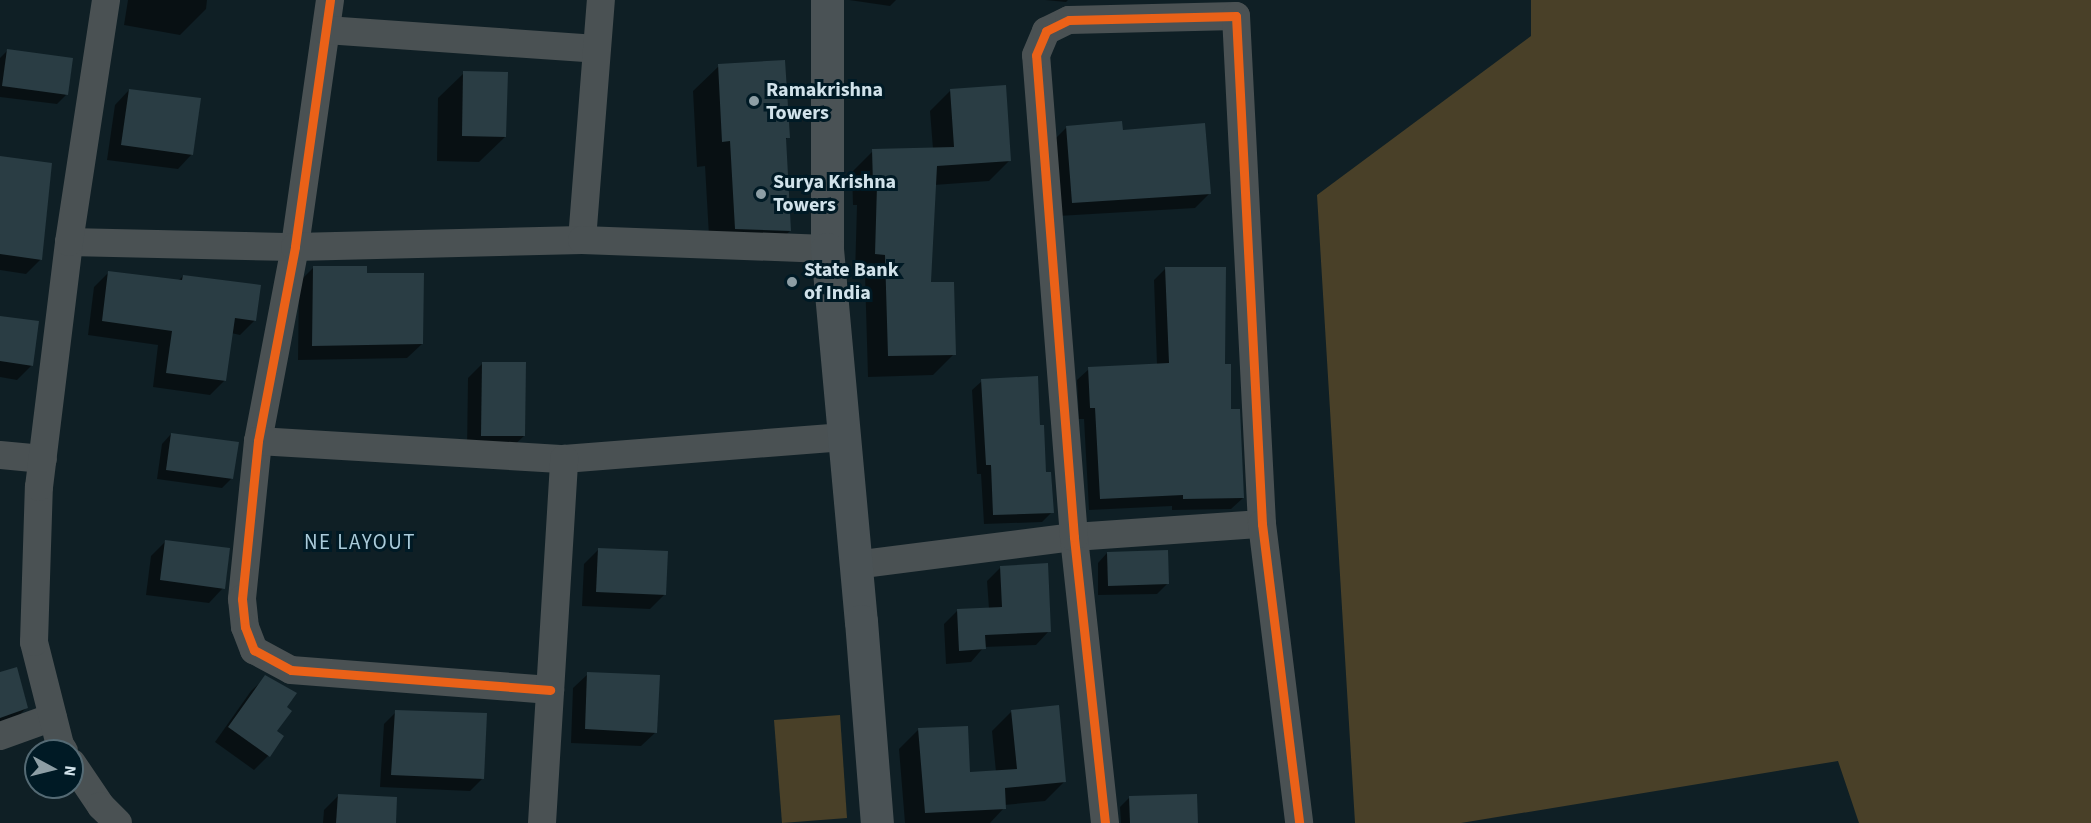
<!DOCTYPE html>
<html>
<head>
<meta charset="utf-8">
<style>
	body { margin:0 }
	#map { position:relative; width:2091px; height:823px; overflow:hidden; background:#0f1f25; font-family:"Source Sans 3",sans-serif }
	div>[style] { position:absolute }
	.green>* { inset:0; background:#494028 }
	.shadow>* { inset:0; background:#0007 }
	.building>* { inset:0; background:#2a3d44 }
	.minor>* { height:28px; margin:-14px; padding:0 14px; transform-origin:14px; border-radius:14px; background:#4a5153 }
	.secondary>* { height:33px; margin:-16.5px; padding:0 16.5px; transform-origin:16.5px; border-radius:16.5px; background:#4a5255 }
	.cycleway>* { height:9px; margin:-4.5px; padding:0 4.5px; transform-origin:4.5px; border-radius:4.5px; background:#ea6118 }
	.dots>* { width:16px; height:16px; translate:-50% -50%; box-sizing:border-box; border:3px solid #001a25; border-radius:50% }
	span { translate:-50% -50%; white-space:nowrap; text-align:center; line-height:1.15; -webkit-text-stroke:6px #001a25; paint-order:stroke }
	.poi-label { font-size:20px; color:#d1e2ea; font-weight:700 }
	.left { translate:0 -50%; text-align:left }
	.neighbourhood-label { font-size:21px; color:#aacbda; letter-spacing:1.5px }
	.north { position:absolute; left:24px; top:739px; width:60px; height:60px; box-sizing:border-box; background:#001a25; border:2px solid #546a74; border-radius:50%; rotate:97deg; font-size:16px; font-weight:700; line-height:24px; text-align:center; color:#d1e2ea }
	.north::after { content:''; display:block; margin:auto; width:21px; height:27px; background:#8d9ea5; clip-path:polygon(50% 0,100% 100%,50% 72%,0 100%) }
</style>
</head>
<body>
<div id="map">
	<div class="green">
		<i style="clip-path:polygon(1531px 0,2091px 0,2091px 823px,1859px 823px,1838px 761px,1461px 823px,1355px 823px,1317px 195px,1531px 36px)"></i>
		<i style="clip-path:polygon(840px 715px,847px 818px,782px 823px,774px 720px)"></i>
	</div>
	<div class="shadow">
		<i style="clip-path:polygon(128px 0,207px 0,206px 9px,180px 35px,124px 25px)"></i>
		<i style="clip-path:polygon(849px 0,896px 0,890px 6px)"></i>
		<i style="clip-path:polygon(1045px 0,1068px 0,1066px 2px)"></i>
		<i style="clip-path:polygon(7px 51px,66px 95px,57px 104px,0 97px,0 58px)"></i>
		<i style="clip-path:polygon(719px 66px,788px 137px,784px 141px,790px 231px,764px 256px,710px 254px,705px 166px,697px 167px,693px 91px)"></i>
		<i style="clip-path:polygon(464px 73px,505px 137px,479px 162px,437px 161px,438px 98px)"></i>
		<i style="clip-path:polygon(129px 90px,192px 154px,178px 169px,107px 160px,115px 105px)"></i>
		<i style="clip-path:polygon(951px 90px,1010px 160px,989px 181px,934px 185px,929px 284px,954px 354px,933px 375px,868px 377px,865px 275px,855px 275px,857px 205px,853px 205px,852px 172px,873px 151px,933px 149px,930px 111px)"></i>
		<i style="clip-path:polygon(1067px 127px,1209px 194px,1195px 208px,1058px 216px,1052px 142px)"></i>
		<i style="clip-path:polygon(0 158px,41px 259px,26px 274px,0 270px)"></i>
		<i style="clip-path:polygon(313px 268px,366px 274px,422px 344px,407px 358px,298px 360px,299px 282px)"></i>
		<i style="clip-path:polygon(1165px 269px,1224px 366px,1243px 498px,1231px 509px,1172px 510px,1172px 506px,1089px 510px,1084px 419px,1079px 419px,1077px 380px,1089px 369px,1157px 365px,1154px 280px)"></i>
		<i style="clip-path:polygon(109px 272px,178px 281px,183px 276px,255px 320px,240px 335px,231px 333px,225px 380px,210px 395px,153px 387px,158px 345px,88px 335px,94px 287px)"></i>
		<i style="clip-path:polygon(0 317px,32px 365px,17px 380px,0 377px)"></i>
		<i style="clip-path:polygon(483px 363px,524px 436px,509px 450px,467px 450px,468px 378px)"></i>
		<i style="clip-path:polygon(982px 381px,1039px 427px,1052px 512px,1042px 522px,984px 524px,981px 474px,977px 474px,972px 390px)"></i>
		<i style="clip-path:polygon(171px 434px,232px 478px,222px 488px,157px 479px,162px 444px)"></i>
		<i style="clip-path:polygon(166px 541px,223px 588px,209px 603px,146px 595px,151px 556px)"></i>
		<i style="clip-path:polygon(598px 550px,665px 594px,650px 609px,582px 606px,584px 564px)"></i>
		<i style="clip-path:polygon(1107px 553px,1167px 584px,1157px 594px,1098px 595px,1098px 563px)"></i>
		<i style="clip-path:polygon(1000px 568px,1049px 631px,1036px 645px,984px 647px,971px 662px,946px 664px,944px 624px,957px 611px,989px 609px,987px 581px)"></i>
		<i style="clip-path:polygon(0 674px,26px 708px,12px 723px,0 727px)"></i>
		<i style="clip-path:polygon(588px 674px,656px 732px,641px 746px,571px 743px,573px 688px)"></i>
		<i style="clip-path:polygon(266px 677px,284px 708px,268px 756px,254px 770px,215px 742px,251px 691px)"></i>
		<i style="clip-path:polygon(1012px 711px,1065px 781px,1045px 801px,1004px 805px,1004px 808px,990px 823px,905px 823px,899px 749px,918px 730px,969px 773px,996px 772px,992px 731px)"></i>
		<i style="clip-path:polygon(396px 712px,482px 779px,470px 791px,380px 787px,384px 724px)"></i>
		<i style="clip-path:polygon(338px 796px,394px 823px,323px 823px,324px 810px)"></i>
		<i style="clip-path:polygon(1130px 797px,1196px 823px,1121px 823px,1120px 807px)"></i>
	</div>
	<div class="building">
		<i style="clip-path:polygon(7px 49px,73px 58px,68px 95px,2px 86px)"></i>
		<i style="clip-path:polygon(785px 60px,790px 138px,786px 138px,791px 231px,735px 229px,730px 141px,722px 142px,718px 64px)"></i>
		<i style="clip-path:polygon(463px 71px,508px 72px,506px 137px,462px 136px)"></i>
		<i style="clip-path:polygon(1006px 85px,1011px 161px,937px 166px,931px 282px,954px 282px,956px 355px,888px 356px,885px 255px,875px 254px,877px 185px,873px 185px,872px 149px,954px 147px,950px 89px)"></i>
		<i style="clip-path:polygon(129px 89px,201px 98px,193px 155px,121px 145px)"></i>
		<i style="clip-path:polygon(1122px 121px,1123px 130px,1205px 123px,1211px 194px,1072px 203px,1066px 126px)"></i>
		<i style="clip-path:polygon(0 156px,52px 163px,42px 260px,0 254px)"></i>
		<i style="clip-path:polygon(313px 266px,367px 266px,367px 273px,424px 273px,423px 344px,312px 346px)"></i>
		<i style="clip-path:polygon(1165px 267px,1226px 267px,1225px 364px,1231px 364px,1231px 409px,1240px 409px,1244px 498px,1183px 499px,1183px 495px,1100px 499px,1095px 408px,1090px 408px,1088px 367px,1169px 363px)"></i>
		<i style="clip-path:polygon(108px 271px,182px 280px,183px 275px,261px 285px,256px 321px,235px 318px,226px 381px,166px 373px,172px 331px,102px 321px)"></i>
		<i style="clip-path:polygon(0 316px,39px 321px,33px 366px,0 361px)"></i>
		<i style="clip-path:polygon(482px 362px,526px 362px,525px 436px,481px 436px)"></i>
		<i style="clip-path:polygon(1038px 376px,1040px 425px,1044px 425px,1046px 472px,1051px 472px,1054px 513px,993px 515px,991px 465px,986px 465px,981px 379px)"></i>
		<i style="clip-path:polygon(171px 433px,239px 442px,233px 479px,166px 470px)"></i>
		<i style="clip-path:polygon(165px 540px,230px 548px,225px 589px,160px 580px)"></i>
		<i style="clip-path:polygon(598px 548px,668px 551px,666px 595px,596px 592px)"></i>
		<i style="clip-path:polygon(1168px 550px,1169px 584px,1108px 586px,1107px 552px)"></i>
		<i style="clip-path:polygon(1048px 563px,1051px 632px,985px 635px,986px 649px,959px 651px,957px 609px,1002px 607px,1000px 566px)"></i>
		<i style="clip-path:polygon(17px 667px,28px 708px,0 718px,0 672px)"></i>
		<i style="clip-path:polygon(587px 672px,660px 675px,657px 733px,585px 729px)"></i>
		<i style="clip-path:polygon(265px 675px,297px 693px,287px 707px,292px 711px,277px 731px,284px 736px,270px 757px,228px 727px)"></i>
		<i style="clip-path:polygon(1059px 705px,1066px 782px,1005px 788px,1006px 809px,925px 813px,918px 728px,968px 726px,970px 772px,1017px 769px,1011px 710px)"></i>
		<i style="clip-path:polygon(395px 710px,487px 713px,484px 779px,391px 775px)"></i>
		<i style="clip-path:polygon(338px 794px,397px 797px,396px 823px,336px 823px)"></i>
		<i style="clip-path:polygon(1197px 794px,1198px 823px,1130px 823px,1129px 796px)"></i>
	</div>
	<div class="minor">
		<i style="left:330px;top:0;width:249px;rotate:98.1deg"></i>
		<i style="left:295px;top:247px;width:197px;rotate:100.8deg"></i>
		<i style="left:258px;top:441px;width:159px;rotate:95.8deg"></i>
		<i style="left:242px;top:599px;width:28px;rotate:84deg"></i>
		<i style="left:245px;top:627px;width:25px;rotate:69deg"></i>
		<i style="left:254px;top:650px;width:42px;rotate:28.4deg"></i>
		<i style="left:291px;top:670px;width:260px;rotate:4.4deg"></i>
		<i style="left:326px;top:30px;width:271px;rotate:4deg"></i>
		<i style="left:582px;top:240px;width:241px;rotate:-85.5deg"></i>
		<i style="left:69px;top:242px;width:226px;rotate:1.3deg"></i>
		<i style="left:295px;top:247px;width:287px;rotate:-1.4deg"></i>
		<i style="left:582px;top:240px;width:245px;rotate:2.1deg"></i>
		<i style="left:258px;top:441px;width:307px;rotate:3.4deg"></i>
		<i style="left:564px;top:459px;width:281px;rotate:-4.5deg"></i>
		<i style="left:0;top:455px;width:43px;rotate:5.3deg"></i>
		<i style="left:855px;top:565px;width:221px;rotate:-7.3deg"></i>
		<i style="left:1074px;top:537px;width:188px;rotate:-4deg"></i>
		<i style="left:0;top:736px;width:56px;rotate:-19.7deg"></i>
		<i style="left:64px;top:751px;width:7px;rotate:-124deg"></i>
		<i style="left:60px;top:745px;width:106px;rotate:-104.2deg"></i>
		<i style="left:34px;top:642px;width:155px;rotate:-88.2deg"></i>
		<i style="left:39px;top:487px;width:247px;rotate:-83deg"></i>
		<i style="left:69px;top:242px;width:245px;rotate:-81.3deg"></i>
		<i style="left:72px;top:763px;width:52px;rotate:56deg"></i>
		<i style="left:101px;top:806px;width:24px;rotate:45deg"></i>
		<i style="left:542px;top:823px;width:365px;rotate:-86.5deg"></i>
		<i style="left:1105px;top:823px;width:288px;rotate:-96.2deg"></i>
		<i style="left:1074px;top:537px;width:483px;rotate:-94.5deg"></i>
		<i style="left:1036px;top:55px;width:26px;rotate:-67deg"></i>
		<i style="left:1046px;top:31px;width:25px;rotate:-26deg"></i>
		<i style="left:1069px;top:20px;width:167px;rotate:-1.4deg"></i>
		<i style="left:1236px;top:16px;width:509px;rotate:87.07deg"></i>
		<i style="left:1262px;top:524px;width:301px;rotate:82.9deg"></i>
	</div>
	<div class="secondary">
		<i style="left:827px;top:0;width:249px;rotate:90deg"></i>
		<i style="left:827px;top:249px;width:374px;rotate:84.8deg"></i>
		<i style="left:861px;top:621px;width:203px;rotate:85.5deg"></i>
	</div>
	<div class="cycleway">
		<i style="left:330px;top:0;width:249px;rotate:98.1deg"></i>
		<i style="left:295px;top:247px;width:197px;rotate:100.8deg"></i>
		<i style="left:258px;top:441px;width:159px;rotate:95.8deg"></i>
		<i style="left:242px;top:599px;width:28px;rotate:84deg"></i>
		<i style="left:245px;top:627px;width:25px;rotate:69deg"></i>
		<i style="left:254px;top:650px;width:42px;rotate:28.4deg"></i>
		<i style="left:291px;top:670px;width:260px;rotate:4.4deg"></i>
		<i style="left:1105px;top:823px;width:288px;rotate:-96.2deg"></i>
		<i style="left:1074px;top:537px;width:483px;rotate:-94.5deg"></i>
		<i style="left:1036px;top:55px;width:26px;rotate:-67deg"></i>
		<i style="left:1046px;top:31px;width:25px;rotate:-26deg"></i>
		<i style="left:1069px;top:20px;width:167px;rotate:-1.4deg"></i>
		<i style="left:1236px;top:16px;width:509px;rotate:87.07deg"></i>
		<i style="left:1262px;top:524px;width:301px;rotate:82.9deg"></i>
	</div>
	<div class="dots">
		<i style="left:754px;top:101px;background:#8d9ea5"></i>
		<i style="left:761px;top:194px;background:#8d9ea5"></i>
		<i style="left:792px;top:282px;background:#8d9ea5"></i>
	</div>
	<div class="poi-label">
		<span class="left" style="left:766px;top:102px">Ramakrishna<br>Towers</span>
		<span class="left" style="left:773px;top:194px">Surya Krishna<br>Towers</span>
		<span class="left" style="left:804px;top:282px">State Bank<br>of India</span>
	</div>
	<div class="neighbourhood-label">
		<span style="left:360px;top:542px">NE LAYOUT</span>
	</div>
	<div class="north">N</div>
</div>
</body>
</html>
